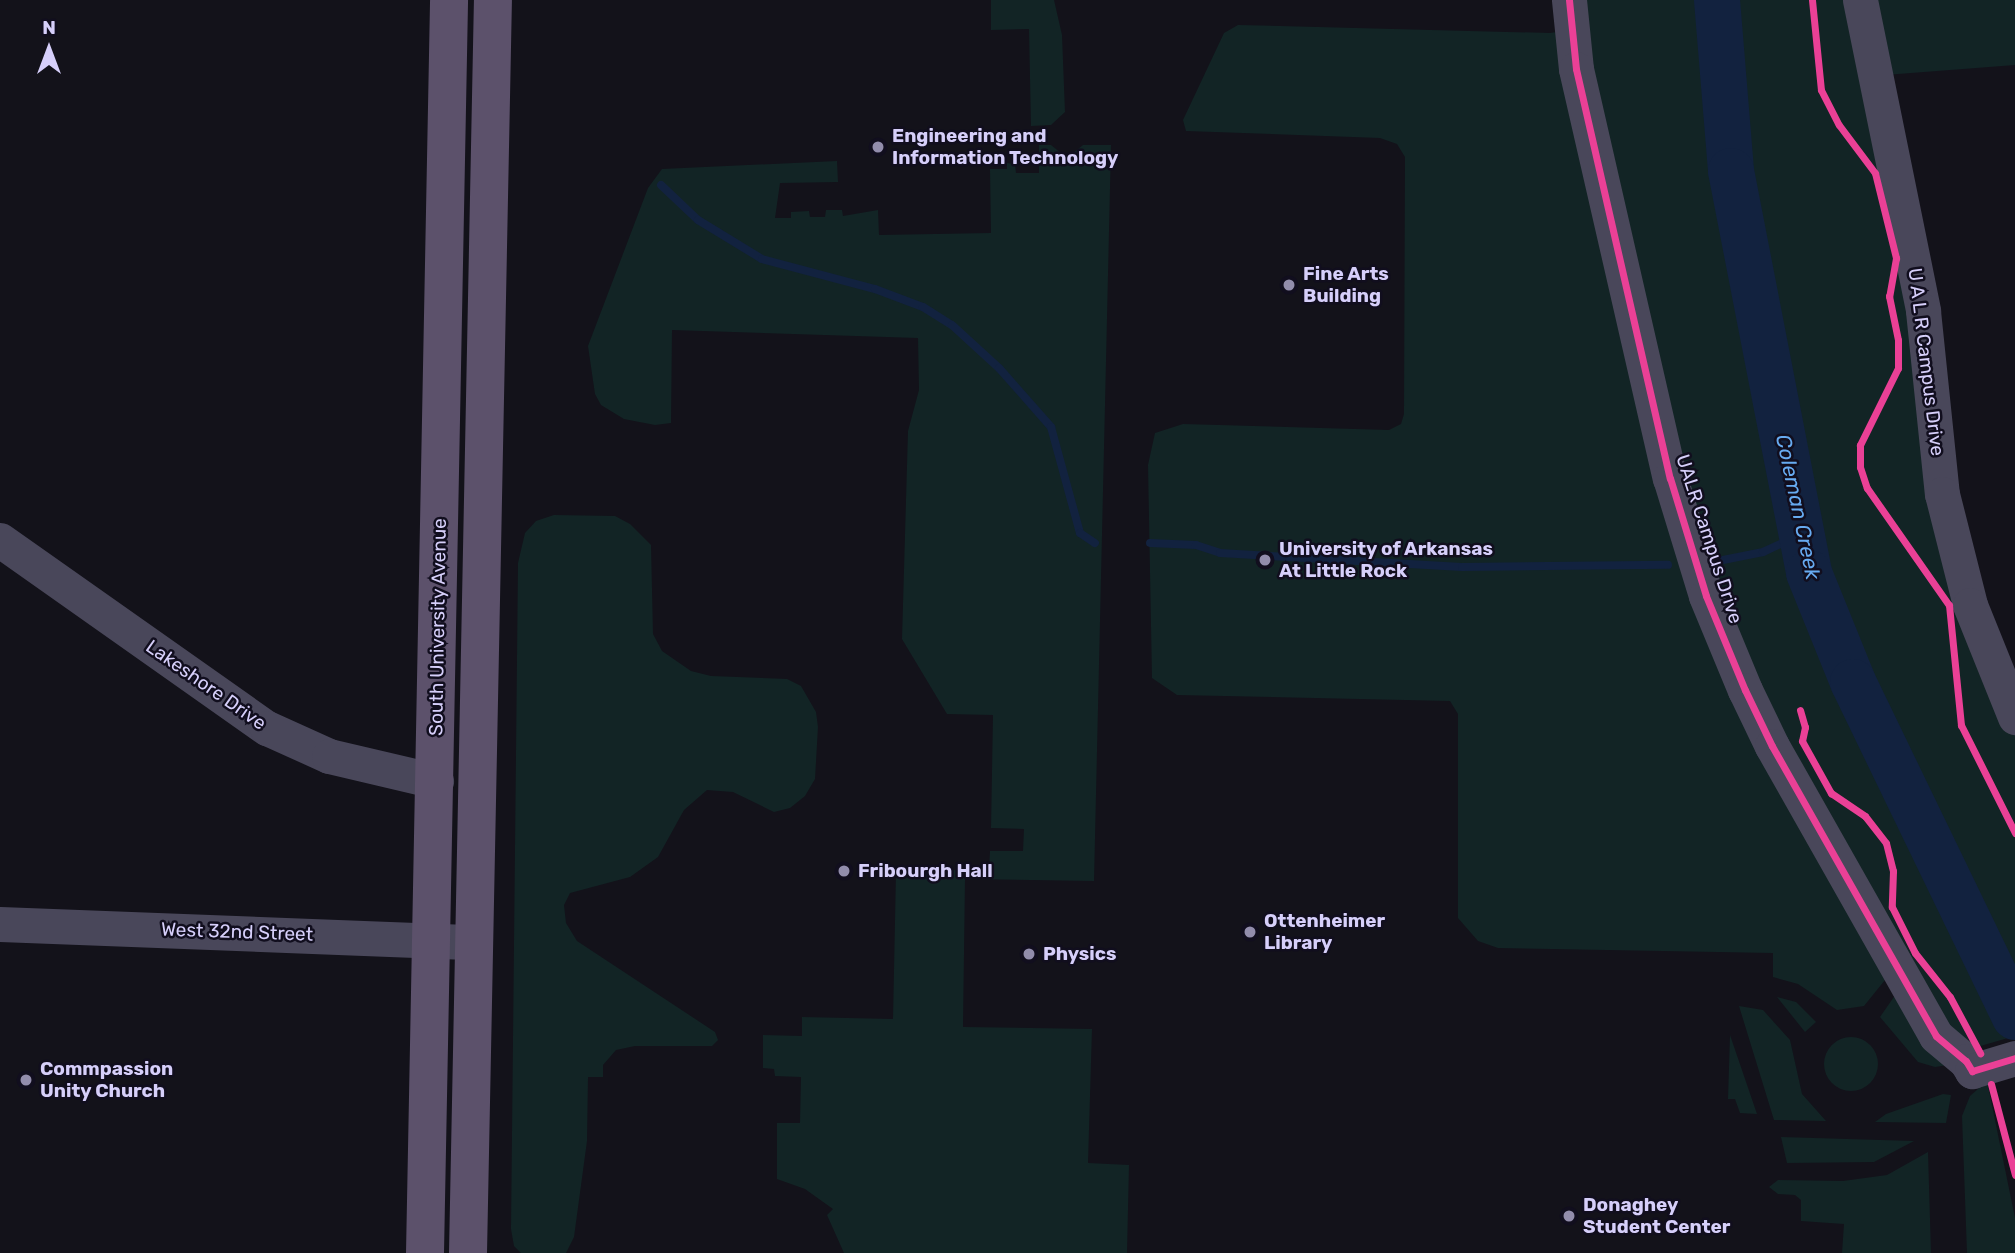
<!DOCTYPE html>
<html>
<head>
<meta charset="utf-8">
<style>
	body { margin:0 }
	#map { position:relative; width:2015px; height:1253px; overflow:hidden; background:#13121a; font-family:Rubik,sans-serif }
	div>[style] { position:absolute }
	.green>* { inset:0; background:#122425 }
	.round { border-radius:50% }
	.stream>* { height:8px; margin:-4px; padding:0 4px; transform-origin:4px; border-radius:4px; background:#12223f }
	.river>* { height:46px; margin:-23px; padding:0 23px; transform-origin:23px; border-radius:23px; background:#12223f }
	.minor>* { height:35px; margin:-17.5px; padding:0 17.5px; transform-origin:17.5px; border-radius:17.5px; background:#49475a }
	.major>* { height:38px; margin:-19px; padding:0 19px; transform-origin:19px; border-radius:19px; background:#5c516b }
	.cycleway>* { height:7px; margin:-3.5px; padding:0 3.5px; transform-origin:3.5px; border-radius:3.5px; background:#ea4096 }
	.dots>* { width:19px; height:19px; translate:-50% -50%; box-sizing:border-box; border:4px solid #110e1e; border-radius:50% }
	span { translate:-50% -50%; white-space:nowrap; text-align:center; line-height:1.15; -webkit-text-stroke:5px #110e1e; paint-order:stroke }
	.poi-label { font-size:19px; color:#d6cffa; font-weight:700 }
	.left { translate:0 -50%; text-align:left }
	.street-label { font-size:19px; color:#d6cffa }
	.water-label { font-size:21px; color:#67abf1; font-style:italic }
	.north { position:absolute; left:14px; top:14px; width:70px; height:70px; -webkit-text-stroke:5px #110e1e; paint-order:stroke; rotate:0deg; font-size:19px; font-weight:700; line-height:28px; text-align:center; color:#d6cffa }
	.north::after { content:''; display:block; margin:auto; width:24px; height:32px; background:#d6cffa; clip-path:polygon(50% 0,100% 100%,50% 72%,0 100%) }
</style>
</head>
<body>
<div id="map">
	<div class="green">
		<i style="clip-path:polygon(991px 0,1054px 0,1062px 35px,1065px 112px,1051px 125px,1031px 126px,1029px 29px,991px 30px)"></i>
		<i style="clip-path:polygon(1586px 0,2015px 0,2015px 65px,1885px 75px,1915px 314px,2015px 731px,2015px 1036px,1970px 1049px,1885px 980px,1864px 1006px,1837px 1010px,1798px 984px,1773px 977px,1773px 953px,1498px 948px,1478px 941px,1458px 918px,1458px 714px,1450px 701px,1177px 695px,1152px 678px,1148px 465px,1155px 433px,1183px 424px,1389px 430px,1401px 424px,1404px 414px,1405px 157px,1397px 144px,1380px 138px,1186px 131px,1183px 120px,1224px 33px,1238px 25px,1550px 33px,1564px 31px)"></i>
		<i style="clip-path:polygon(1039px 145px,1051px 145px,1067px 158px,1083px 145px,1111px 145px,1094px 881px,965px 879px,963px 1027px,1092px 1029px,1088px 1163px,1129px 1165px,1127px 1253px,844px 1253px,827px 1215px,833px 1209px,805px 1189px,777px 1179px,777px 1123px,800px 1123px,801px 1077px,775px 1076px,774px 1069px,763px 1068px,763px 1035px,802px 1036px,802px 1017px,893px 1019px,896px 872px,989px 869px,990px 851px,1023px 851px,1024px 829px,991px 828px,993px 715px,947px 714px,902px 639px,908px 431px,919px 390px,918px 338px,672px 330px,671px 423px,655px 425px,624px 419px,601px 405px,595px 394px,588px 346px,648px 188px,662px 169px,837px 161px,838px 182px,780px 183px,775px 218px,791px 218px,791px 212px,809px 211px,810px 217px,825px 217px,826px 210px,842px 210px,843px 216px,878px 210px,879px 235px,991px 233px,990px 169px,1007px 169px,1007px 163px,1015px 164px,1016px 173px,1039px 173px)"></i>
		<i style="clip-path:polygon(554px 515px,615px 516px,630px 524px,651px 545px,653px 634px,662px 651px,691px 671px,711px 676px,787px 679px,801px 686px,816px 712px,818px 727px,815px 779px,805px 796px,790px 808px,774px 812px,733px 792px,707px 790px,684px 810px,658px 857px,630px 877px,570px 893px,564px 905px,566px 923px,577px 941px,715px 1032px,718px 1040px,712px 1046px,635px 1046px,616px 1050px,603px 1065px,603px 1077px,588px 1077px,587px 1141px,574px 1237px,566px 1253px,521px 1253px,514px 1246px,511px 1229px,518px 563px,525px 533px,536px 521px)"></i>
		<i style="clip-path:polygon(1898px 991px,1948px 1065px,1935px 1067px,1918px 1062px,1880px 1017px)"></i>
		<i style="clip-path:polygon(1777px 997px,1796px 1002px,1816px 1022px,1805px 1032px)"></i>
		<i style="clip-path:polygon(1739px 1006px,1763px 1010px,1790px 1040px,1802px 1094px,1826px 1121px,1774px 1120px)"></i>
		<i style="clip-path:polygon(1730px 1035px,1757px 1114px,1740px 1113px,1735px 1099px,1728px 1099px)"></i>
		<i class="round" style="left:1824px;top:1037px;width:54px;height:54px"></i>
		<i style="clip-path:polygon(1987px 1081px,2015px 1218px,2015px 1253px,1967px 1253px,1962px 1116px,1970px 1096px)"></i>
		<i style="clip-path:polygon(1943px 1094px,1951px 1095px,1946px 1123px,1875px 1122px,1886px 1114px)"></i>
		<i style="clip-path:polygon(1781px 1137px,1914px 1141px,1874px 1162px,1787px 1163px)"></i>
		<i style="clip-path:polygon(1928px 1152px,1931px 1253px,1842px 1253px,1844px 1224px,1801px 1221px,1801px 1200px,1795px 1195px,1778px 1194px,1769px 1187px,1778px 1180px,1843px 1181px,1887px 1175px)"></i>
	</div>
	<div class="stream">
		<i style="left:661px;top:185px;width:51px;rotate:43.4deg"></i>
		<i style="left:698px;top:220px;width:75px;rotate:31.4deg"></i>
		<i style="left:762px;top:259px;width:117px;rotate:14.9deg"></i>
		<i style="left:875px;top:289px;width:51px;rotate:20.6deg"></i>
		<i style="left:923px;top:307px;width:34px;rotate:32deg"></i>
		<i style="left:952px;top:325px;width:64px;rotate:42.5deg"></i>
		<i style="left:999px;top:368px;width:79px;rotate:48.6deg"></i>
		<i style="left:1051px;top:427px;width:110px;rotate:74.7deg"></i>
		<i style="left:1080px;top:533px;width:18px;rotate:34deg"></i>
		<i style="left:1150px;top:543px;width:46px;rotate:2.5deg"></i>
		<i style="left:1196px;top:545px;width:25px;rotate:18deg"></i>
		<i style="left:1220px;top:553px;width:242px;rotate:3.3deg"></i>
		<i style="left:1462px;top:567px;width:206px;rotate:-0.6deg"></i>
		<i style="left:1723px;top:560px;width:41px;rotate:-11.3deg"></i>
		<i style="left:1763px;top:552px;width:40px;rotate:-25deg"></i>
	</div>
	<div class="river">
		<i style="left:1717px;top:0;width:172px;rotate:85.3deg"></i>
		<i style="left:1731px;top:171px;width:409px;rotate:79deg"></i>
		<i style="left:1809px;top:573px;width:118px;rotate:68deg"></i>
		<i style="left:1853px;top:682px;width:372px;rotate:64.2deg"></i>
	</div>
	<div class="minor">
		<i style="left:1569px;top:0;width:69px;rotate:84.2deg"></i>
		<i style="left:1576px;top:69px;width:420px;rotate:77.1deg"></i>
		<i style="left:1670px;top:478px;width:123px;rotate:73deg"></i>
		<i style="left:1706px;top:596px;width:102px;rotate:67.5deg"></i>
		<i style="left:1745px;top:690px;width:62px;rotate:64.3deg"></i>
		<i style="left:1772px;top:746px;width:333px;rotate:60.5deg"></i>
		<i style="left:1936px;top:1036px;width:39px;rotate:40deg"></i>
		<i style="left:1966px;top:1061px;width:12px;rotate:59deg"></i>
		<i style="left:1972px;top:1071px;width:45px;rotate:-16.8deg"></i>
		<i style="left:1860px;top:0;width:317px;rotate:78.5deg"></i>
		<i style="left:1923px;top:311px;width:184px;rotate:84.1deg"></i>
		<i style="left:1942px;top:494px;width:114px;rotate:75.8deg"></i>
		<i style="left:1970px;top:605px;width:121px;rotate:68.1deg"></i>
		<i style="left:0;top:540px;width:327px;rotate:35.2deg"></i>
		<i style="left:267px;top:728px;width:68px;rotate:24.3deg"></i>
		<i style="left:329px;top:756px;width:110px;rotate:13.2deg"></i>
		<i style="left:0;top:924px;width:474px;rotate:2.2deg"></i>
	</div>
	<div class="major">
		<i style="left:425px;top:1253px;width:1253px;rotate:-88.9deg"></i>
		<i style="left:468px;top:1253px;width:1253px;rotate:-88.86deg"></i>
	</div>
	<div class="cycleway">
		<i style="left:1569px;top:0;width:69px;rotate:84.2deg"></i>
		<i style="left:1576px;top:69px;width:420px;rotate:77.1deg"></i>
		<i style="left:1670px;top:478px;width:123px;rotate:73deg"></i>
		<i style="left:1706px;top:596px;width:102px;rotate:67.5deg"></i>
		<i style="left:1745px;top:690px;width:62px;rotate:64.3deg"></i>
		<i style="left:1772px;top:746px;width:333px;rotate:60.5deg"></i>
		<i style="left:1936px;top:1036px;width:39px;rotate:40deg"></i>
		<i style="left:1966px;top:1061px;width:12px;rotate:59deg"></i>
		<i style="left:1972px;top:1071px;width:45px;rotate:-16.8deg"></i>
		<i style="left:1812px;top:0;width:90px;rotate:84.3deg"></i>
		<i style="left:1821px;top:90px;width:39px;rotate:63deg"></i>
		<i style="left:1839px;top:125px;width:60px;rotate:53.1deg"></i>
		<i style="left:1875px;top:173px;width:88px;rotate:76.1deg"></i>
		<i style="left:1896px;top:258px;width:39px;rotate:100deg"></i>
		<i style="left:1889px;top:296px;width:45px;rotate:78.4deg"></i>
		<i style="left:1898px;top:340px;width:28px;rotate:90deg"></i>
		<i style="left:1898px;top:368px;width:86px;rotate:116.3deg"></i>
		<i style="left:1860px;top:445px;width:22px;rotate:90deg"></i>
		<i style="left:1860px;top:467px;width:22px;rotate:72deg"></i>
		<i style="left:1867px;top:488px;width:143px;rotate:55deg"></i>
		<i style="left:1949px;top:605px;width:121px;rotate:84.3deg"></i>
		<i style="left:1961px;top:725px;width:121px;rotate:63.4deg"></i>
		<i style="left:1800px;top:710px;width:18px;rotate:74deg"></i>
		<i style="left:1805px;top:727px;width:14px;rotate:102deg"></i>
		<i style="left:1802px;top:741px;width:60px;rotate:60.9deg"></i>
		<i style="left:1831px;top:793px;width:41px;rotate:34.1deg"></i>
		<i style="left:1865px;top:816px;width:34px;rotate:52deg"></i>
		<i style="left:1886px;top:843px;width:29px;rotate:76deg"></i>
		<i style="left:1893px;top:871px;width:36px;rotate:92deg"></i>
		<i style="left:1892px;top:907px;width:51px;rotate:63.4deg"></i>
		<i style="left:1915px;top:953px;width:56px;rotate:51.5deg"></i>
		<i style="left:1950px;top:997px;width:64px;rotate:61.8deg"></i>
		<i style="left:1991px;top:1084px;width:94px;rotate:75.2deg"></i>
	</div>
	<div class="dots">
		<i style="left:878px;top:147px;background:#928dac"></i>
		<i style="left:1289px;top:285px;background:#928dac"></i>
		<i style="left:1265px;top:560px;background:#928dac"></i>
		<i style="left:844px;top:871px;background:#928dac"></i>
		<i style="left:1250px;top:932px;background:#928dac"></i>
		<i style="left:1029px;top:954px;background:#928dac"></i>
		<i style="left:26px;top:1080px;background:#928dac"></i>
		<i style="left:1569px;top:1216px;background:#928dac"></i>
	</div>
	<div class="poi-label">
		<span class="left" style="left:892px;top:147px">Engineering and<br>Information Technology</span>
		<span class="left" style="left:1303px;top:285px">Fine Arts<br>Building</span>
		<span class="left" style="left:1279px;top:560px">University of Arkansas<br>At Little Rock</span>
		<span class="left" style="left:858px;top:871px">Fribourgh Hall</span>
		<span class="left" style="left:1264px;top:932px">Ottenheimer<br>Library</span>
		<span class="left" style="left:1043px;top:954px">Physics</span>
		<span class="left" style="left:40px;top:1080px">Commpassion<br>Unity Church</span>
		<span class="left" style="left:1583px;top:1216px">Donaghey<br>Student Center</span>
	</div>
	<div class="street-label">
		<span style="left:1926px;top:362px;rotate:83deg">U A L R Campus Drive</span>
		<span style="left:1709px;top:539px;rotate:72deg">UALR Campus Drive</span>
		<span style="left:438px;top:627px;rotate:-89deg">South University Avenue</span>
		<span style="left:206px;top:685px;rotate:35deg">Lakeshore Drive</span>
		<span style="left:237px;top:932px;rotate:2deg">West 32nd Street</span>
	</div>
	<div class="water-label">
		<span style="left:1798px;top:507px;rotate:78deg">Coleman Creek</span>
	</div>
	<div class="north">N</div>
</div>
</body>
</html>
